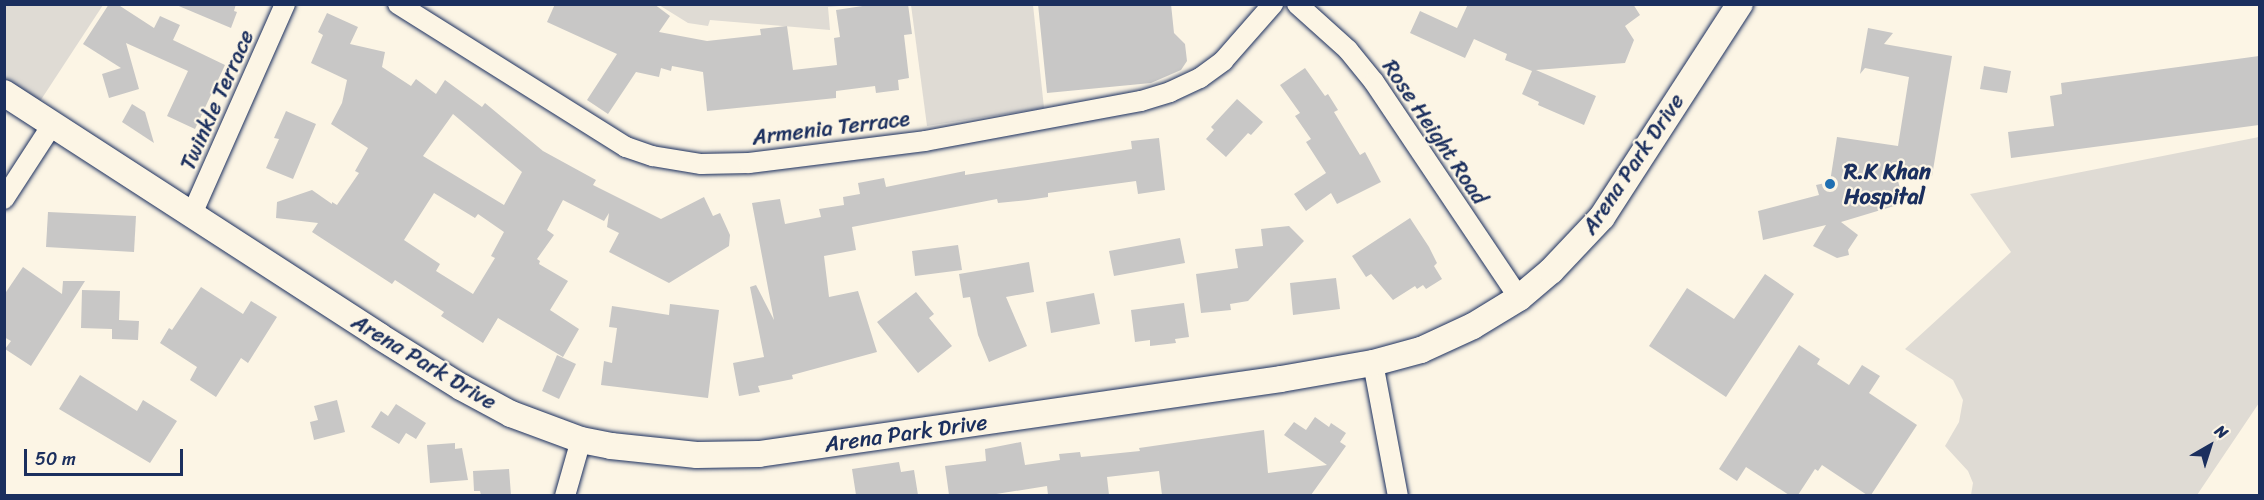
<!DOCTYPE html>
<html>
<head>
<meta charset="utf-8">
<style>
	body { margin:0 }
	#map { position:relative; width:2264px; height:500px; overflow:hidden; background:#fcf5e5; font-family:Sriracha,sans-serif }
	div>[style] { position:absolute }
	.green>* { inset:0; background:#dfdbd4 }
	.building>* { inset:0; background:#c8c7c6 }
	.roads { filter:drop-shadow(0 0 2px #1b2f5e) drop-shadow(0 0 2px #1b2f5e) }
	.minor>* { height:20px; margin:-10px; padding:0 10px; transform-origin:10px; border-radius:10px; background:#fcf5e5 }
	.tertiary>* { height:26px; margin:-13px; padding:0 13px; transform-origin:13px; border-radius:13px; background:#fcf5e5 }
	.dots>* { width:16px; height:16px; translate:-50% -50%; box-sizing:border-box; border:3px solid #fcf5e5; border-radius:50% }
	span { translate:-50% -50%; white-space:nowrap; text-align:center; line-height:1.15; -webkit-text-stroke:4.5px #fcf5e5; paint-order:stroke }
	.street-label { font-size:22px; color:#1b2f5e }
	.poi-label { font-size:22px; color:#1b2f5e; font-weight:700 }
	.left { translate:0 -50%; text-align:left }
	.frame { position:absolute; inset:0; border:6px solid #1b2f5e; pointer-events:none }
	.north { position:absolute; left:2180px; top:416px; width:60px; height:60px; -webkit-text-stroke:4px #fcf5e5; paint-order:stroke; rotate:39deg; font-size:16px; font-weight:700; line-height:24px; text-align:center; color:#1b2f5e }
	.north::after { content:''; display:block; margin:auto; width:21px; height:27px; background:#1b2f5e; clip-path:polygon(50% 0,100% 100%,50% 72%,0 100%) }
	.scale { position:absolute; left:24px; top:449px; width:159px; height:27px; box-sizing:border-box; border:3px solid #1b2f5e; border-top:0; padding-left:8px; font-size:18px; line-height:21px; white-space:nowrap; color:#1b2f5e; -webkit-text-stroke:4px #fcf5e5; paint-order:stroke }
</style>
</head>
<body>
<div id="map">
	<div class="green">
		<i style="clip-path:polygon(4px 5px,103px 5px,33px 112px,5px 92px)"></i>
		<i style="clip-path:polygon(659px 5px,851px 5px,828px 7px,830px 30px,710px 20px,708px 26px,688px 23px)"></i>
		<i style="clip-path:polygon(911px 5px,1033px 5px,1044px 108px,927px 126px)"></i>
		<i style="clip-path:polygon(2259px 137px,2259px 403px,2197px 495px,1971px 495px,1973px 483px,1968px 471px,1945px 446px,1959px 422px,1963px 400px,1953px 380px,1905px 349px,2011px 252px,1970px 194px)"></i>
	</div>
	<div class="building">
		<i style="clip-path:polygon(109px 4px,117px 4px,154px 28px,160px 16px,180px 25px,173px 40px,225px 65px,195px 129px,167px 116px,188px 71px,126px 43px,139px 89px,109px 98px,102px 74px,121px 68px,83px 44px)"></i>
		<i style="clip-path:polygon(174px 4px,236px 4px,234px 11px,237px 12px,231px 28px)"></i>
		<i style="clip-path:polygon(555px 4px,654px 4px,670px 16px,659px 32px,707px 41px,761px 35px,760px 29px,787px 26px,793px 70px,837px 65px,834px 38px,840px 37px,836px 10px,876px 4px,908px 4px,912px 34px,904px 35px,909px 78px,898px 80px,899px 90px,876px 93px,875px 86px,836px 91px,836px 98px,707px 111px,703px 72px,672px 66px,671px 71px,661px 68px,659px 77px,636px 72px,608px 114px,587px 100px,617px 54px,547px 22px)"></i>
		<i style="clip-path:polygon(1038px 4px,1171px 4px,1174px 33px,1185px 44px,1187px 61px,1181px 70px,1151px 83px,1047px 93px)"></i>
		<i style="clip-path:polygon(1468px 4px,1633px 4px,1640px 15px,1625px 26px,1634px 40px,1625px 63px,1536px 70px,1596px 96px,1584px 125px,1538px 105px,1539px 102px,1522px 94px,1532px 71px,1505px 60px,1507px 54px,1474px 39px,1465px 58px,1410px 33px,1420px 11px,1457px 28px)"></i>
		<i style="clip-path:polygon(evenodd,327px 13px,358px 27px,350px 44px,385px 52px,382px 67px,411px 86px,416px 79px,436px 94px,445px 80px,482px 107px,485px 103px,543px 151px,596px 180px,593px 185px,661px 219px,704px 197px,713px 216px,720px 213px,730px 235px,729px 246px,669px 283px,609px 252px,619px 233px,607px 227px,609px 213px,604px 221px,563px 200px,547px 230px,554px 235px,537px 259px,540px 261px,539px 264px,568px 281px,550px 310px,579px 329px,563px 357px,498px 318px,483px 343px,441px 316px,444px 312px,395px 280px,392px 284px,312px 232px,318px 223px,276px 218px,277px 202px,312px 190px,332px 204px,332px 202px,337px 205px,359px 173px,355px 171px,368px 148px,331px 124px,342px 103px,347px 80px,311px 63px,323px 35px,318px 32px,327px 13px,453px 114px,522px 172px,504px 205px,423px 156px,453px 114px,327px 13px,434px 193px,475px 218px,478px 214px,504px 232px,491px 256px,495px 258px,473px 294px,436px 271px,440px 264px,404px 240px,434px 193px)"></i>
		<i style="clip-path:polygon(1868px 28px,1893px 33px,1884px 44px,1952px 56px,1932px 176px,1895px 170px,1904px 203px,1841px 222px,1858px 235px,1848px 250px,1849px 255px,1837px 258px,1813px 246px,1826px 225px,1763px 240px,1758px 211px,1819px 195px,1816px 185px,1830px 182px,1837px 137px,1898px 146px,1909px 77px,1865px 68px,1860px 74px)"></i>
		<i style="clip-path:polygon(2259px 56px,2259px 125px,2011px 158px,2008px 132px,2054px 126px,2050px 96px,2062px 94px,2061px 83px)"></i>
		<i style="clip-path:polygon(1984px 66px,2011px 71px,2007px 93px,1980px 89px)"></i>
		<i style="clip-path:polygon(1305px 68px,1325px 96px,1328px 94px,1338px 110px,1334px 112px,1360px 155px,1365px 152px,1381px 182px,1337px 204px,1331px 193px,1306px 211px,1294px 194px,1326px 173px,1306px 142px,1311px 139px,1295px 116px,1300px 113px,1280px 85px)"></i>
		<i style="clip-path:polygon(1237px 99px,1263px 122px,1251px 135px,1248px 133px,1226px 157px,1206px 139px,1214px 130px,1211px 127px)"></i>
		<i style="clip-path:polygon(132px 104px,145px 112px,154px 143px,122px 122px)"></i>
		<i style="clip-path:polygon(286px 111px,316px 124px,293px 179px,266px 168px,279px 139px,274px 138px)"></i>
		<i style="clip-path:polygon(1159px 138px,1165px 190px,1138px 194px,1136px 181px,1048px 193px,1048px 197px,1028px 200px,998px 203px,997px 199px,852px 227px,856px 250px,824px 256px,829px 297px,858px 291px,877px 352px,792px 375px,793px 379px,758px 386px,760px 392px,739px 396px,733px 363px,764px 357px,750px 287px,756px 285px,774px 320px,752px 203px,780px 199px,785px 224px,821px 217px,819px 209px,844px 205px,843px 197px,860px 194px,858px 183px,884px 178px,886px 187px,965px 171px,965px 175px,1132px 149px,1131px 141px)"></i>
		<i style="clip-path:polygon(48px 212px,136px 216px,134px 252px,46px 247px)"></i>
		<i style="clip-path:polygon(1410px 218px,1429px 247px,1437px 263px,1434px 266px,1442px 279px,1426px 289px,1423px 285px,1417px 289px,1415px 286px,1393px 300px,1371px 274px,1366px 277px,1352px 256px)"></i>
		<i style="clip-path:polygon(1289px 226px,1304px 241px,1248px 301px,1230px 304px,1231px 310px,1201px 313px,1196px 274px,1238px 268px,1235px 249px,1263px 246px,1261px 229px)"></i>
		<i style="clip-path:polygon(1180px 238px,1185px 263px,1114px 276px,1109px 251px)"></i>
		<i style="clip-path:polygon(958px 245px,962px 270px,915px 276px,912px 251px)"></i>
		<i style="clip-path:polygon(1029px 262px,1034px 292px,1006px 297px,1027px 346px,989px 362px,978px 335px,970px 297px,963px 298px,959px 274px)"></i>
		<i style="clip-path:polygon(23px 267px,62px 294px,63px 281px,85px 281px,31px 366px,5px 349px,11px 341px,4px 337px,4px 295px)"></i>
		<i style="clip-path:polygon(1765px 274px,1794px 294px,1726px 397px,1649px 346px,1687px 288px,1734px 319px)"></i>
		<i style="clip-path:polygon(1336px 278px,1340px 309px,1293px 315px,1290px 283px)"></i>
		<i style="clip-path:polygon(201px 287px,243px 314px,251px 301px,277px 317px,248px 363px,241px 358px,216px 397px,190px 380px,197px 367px,160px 343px,169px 328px,172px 330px)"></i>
		<i style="clip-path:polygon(82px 290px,120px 291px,119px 320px,139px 321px,138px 340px,112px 339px,112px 329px,81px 328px)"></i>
		<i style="clip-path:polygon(916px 292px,934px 314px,929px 318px,952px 346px,918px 373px,877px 322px)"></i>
		<i style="clip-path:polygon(1094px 293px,1100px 324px,1051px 333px,1046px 302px)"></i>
		<i style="clip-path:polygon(1184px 303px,1189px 337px,1175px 339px,1176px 343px,1150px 346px,1150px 340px,1135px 342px,1131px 310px)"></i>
		<i style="clip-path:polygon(670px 304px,719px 310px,708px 398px,601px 385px,604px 361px,612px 363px,617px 328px,609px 327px,612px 306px,669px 315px)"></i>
		<i style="clip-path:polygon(1799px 345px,1820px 359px,1817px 364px,1849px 385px,1862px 365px,1880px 376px,1869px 393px,1917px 425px,1871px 495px,1867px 495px,1822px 465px,1818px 471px,1815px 469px,1798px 495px,1789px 495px,1746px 467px,1737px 481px,1719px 469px)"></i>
		<i style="clip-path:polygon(557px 355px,576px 364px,559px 399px,542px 391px)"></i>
		<i style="clip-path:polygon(80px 375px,137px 411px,143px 400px,177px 421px,150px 463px,59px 409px)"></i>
		<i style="clip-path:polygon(337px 400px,345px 432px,314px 440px,310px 422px,318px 420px,314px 406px)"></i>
		<i style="clip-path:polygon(396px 404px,426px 423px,416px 439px,406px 433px,399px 444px,371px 427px,381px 411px,388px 416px)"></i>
		<i style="clip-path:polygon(1315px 417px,1329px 427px,1331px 423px,1346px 433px,1340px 442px,1346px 446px,1311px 495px,1162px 495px,1159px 471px,1107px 477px,1109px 495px,1048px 495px,1047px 486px,990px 495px,949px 495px,945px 466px,986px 461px,985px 449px,1021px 442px,1025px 465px,1060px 460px,1059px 454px,1080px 452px,1081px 457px,1140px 451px,1139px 448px,1264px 430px,1268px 473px,1327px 465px,1284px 435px,1294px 422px,1306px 430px)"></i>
		<i style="clip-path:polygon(455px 443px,455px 449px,462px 448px,468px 480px,430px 483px,427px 445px)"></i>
		<i style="clip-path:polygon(899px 462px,901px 472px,914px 470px,918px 495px,856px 495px,852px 469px)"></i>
		<i style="clip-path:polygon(509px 469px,511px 495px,481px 495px,480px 491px,474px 491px,473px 471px)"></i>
	</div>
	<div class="roads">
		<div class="minor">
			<i style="left:398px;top:4px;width:269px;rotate:32.1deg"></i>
			<i style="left:626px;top:147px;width:28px;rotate:19deg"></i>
			<i style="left:652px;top:156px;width:50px;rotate:9.3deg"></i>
			<i style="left:701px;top:164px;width:48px;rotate:-1.2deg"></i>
			<i style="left:749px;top:163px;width:177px;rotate:-7.1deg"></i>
			<i style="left:925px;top:141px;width:220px;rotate:-10.5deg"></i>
			<i style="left:1141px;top:101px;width:30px;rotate:-17deg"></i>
			<i style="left:1170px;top:92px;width:33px;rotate:-25deg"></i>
			<i style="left:1200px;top:78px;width:29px;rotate:-36deg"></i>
			<i style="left:1223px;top:61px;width:76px;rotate:-48.7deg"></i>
			<i style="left:1297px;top:4px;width:69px;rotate:42deg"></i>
			<i style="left:1348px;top:50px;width:41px;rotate:50.9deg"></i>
			<i style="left:1374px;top:82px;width:260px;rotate:56.1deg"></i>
			<i style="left:4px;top:199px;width:88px;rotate:-57deg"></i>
			<i style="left:192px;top:214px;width:230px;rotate:-66.1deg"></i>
			<i style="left:1373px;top:363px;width:135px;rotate:79.4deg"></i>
			<i style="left:565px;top:496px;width:58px;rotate:-74.1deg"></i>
		</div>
		<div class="tertiary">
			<i style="left:4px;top:93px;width:447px;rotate:32.9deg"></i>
			<i style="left:379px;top:336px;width:97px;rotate:31.9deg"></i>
			<i style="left:461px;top:387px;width:57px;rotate:28.4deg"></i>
			<i style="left:511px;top:414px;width:75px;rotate:20.4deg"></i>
			<i style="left:581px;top:440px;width:31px;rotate:11deg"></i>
			<i style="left:611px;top:446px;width:86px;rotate:6deg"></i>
			<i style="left:697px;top:455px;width:62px;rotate:-0.9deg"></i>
			<i style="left:759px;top:454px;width:527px;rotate:-8.18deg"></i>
			<i style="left:1281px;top:379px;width:93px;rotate:-9.9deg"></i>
			<i style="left:1373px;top:363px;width:50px;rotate:-15.2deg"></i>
			<i style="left:1421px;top:350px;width:57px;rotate:-24.8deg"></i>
			<i style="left:1473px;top:326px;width:54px;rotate:-31.3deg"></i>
			<i style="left:1519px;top:298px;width:42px;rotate:-40.2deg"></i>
			<i style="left:1551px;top:271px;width:74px;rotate:-46.6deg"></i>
			<i style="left:1602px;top:217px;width:254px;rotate:-57.1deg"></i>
		</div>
	</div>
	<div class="dots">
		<i style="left:1830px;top:184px;background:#1f6fb2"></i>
	</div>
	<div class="street-label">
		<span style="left:217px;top:100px;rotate:-66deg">Twinkle Terrace</span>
		<span style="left:831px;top:128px;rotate:-7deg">Armenia Terrace</span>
		<span style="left:1435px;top:132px;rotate:56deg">Rose Height Road</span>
		<span style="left:1633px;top:164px;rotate:-56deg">Arena Park Drive</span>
		<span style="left:424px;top:362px;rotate:31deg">Arena Park Drive</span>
		<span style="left:906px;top:433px;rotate:-8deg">Arena Park Drive</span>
	</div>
	<div class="poi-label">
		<span class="left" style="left:1844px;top:184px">R.K Khan<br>Hospital</span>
	</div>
	<div class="frame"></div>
	<div class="north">N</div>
	<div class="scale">50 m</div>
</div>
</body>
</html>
